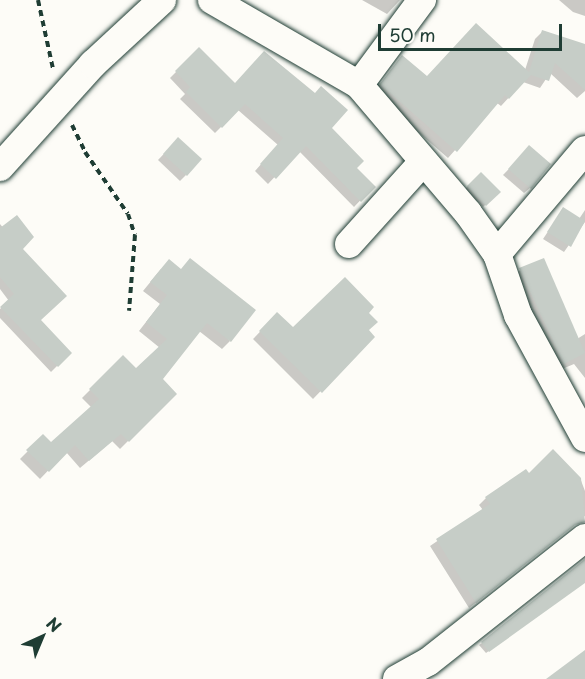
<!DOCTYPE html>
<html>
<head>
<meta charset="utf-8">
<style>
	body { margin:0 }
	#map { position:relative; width:585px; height:679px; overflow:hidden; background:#fdfcf7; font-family:"Playpen Sans",sans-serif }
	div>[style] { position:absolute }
	.shadow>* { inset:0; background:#0003 }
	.building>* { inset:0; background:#c6cdc7 }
	.path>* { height:4px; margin-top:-2px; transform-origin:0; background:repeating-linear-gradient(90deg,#1f3d34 0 6px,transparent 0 10.5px) }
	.roads { filter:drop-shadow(0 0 2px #1f3d34) drop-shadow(0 0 2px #1f3d34) }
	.minor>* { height:28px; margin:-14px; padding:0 14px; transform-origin:14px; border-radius:14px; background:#fdfcf7 }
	span { translate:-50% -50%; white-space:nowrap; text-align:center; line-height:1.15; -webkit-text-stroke:5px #fdfcf7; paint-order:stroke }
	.north { position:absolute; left:12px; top:607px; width:60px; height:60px; -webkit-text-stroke:4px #fdfcf7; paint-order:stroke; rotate:44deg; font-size:16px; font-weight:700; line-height:24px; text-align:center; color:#1f3d34 }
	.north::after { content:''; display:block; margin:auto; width:21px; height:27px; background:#1f3d34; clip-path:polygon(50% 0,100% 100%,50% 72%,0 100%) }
	.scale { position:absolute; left:378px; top:24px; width:184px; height:27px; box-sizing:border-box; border:3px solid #1f3d34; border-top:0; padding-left:8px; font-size:18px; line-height:21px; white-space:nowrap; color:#1f3d34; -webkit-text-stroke:4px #fdfcf7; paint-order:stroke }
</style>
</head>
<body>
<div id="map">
	<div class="shadow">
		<i style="clip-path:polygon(362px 0,400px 0,387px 14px)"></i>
		<i style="clip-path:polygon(559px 0,585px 0,585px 16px,573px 12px)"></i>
		<i style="clip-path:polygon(543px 31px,585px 45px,585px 91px,577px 98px,550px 73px,540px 88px,523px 82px,501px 106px,497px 103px,448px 158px,373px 93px,402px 57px,426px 78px,525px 70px,535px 39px)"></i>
		<i style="clip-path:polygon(199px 49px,235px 84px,330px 128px,355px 168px,373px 187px,354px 207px,299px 151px,268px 184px,255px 171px,278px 145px,238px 110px,215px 133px,180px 99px,185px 94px,170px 78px)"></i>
		<i style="clip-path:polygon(178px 139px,186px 175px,180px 181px,158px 160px)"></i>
		<i style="clip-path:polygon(524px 153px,530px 188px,524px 193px,503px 175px)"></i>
		<i style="clip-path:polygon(481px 174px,499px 192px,483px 207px,465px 189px)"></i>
		<i style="clip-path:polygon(563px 209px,579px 219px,585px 210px,585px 222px,564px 252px,543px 239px)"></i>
		<i style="clip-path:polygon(0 224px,21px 249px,39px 320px,70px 353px,51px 372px,0 318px,0 309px,9px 301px,0 289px)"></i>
		<i style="clip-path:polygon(161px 269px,230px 341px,222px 349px,199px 331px,161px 380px,175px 394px,120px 449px,112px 441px,80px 468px,66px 452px,40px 479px,20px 459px,43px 436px,51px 444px,92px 408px,82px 398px,123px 357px,136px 371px,160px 348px,139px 331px,160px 304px,143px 291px)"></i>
		<i style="clip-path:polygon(520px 270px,577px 339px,585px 334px,585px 378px,574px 364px,555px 372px,512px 278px)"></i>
		<i style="clip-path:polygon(367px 313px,367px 330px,373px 337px,313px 399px,253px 339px,277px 314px,293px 329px)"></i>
		<i style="clip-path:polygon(526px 471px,529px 475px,580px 478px,585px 491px,585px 516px,570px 523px,565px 532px,469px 608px,430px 546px,483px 510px,479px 505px,486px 498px)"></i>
		<i style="clip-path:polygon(585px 561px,585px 582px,486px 653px,479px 645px,482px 643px)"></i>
	</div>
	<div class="building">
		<i style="clip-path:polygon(476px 23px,529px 72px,542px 30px,585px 44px,585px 90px,555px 63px,549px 81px,531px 75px,509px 99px,505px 95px,457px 152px,380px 84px,402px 55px,427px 76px)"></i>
		<i style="clip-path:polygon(199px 47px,235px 83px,264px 51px,315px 93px,321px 86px,348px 110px,332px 128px,364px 161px,357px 168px,376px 187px,361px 202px,306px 146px,276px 179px,260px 164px,283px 138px,245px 104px,222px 128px,186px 92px,190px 87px,175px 71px)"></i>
		<i style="clip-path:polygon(178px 137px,202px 159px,187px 176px,163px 154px)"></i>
		<i style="clip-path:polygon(529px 145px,551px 164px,531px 189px,508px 169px)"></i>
		<i style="clip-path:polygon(481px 172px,501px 192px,486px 206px,467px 186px)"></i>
		<i style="clip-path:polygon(563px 207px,585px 221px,571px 247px,547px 232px)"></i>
		<i style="clip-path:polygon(17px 215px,34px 237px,23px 249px,67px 296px,41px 320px,72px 353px,58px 367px,0 307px,14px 294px,0 277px,0 228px)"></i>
		<i style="clip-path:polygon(190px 258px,256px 310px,231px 342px,207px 323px,163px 379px,177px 394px,129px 442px,121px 434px,89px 461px,75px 445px,49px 472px,26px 450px,43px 434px,51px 442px,99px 399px,89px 389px,123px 355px,136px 368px,167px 339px,146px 322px,167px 295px,150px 282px,169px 259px,181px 269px)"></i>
		<i style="clip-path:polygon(544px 258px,585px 353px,564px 364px,519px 268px)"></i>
		<i style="clip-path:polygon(345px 277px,374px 307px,369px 313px,378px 322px,369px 330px,375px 337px,322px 393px,259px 331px,277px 312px,293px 327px)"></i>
		<i style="clip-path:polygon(553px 449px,581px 478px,585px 522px,575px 525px,476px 603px,436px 539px,490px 504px,485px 497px,526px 469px,529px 473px)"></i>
		<i style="clip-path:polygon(585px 559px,585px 583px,489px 652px,481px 642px)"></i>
		<i style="clip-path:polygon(585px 650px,585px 679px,546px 679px)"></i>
	</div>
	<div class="path">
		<i style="left:38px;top:0;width:71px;rotate:77.7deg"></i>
		<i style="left:72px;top:125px;width:30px;rotate:64deg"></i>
		<i style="left:85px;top:152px;width:75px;rotate:55.3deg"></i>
		<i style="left:128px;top:214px;width:22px;rotate:72deg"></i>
		<i style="left:135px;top:235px;width:76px;rotate:94.5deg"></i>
	</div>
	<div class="roads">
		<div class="minor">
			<i style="left:212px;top:0;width:170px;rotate:30deg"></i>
			<i style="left:359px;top:85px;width:168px;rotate:49.6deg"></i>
			<i style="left:468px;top:213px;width:50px;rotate:54.7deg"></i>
			<i style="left:497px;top:254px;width:65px;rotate:71deg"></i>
			<i style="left:518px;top:315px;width:140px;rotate:61.4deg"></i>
			<i style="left:359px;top:85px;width:106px;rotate:-53.5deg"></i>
			<i style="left:0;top:167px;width:139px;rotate:-47.9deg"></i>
			<i style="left:93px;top:64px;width:94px;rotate:-42.8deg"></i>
			<i style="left:349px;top:244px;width:109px;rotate:-48deg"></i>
			<i style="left:497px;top:254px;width:136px;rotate:-49.8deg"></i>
			<i style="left:397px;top:679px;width:35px;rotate:-29deg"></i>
			<i style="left:428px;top:662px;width:200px;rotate:-38.3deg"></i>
		</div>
	</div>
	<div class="north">N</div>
	<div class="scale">50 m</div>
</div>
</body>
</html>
